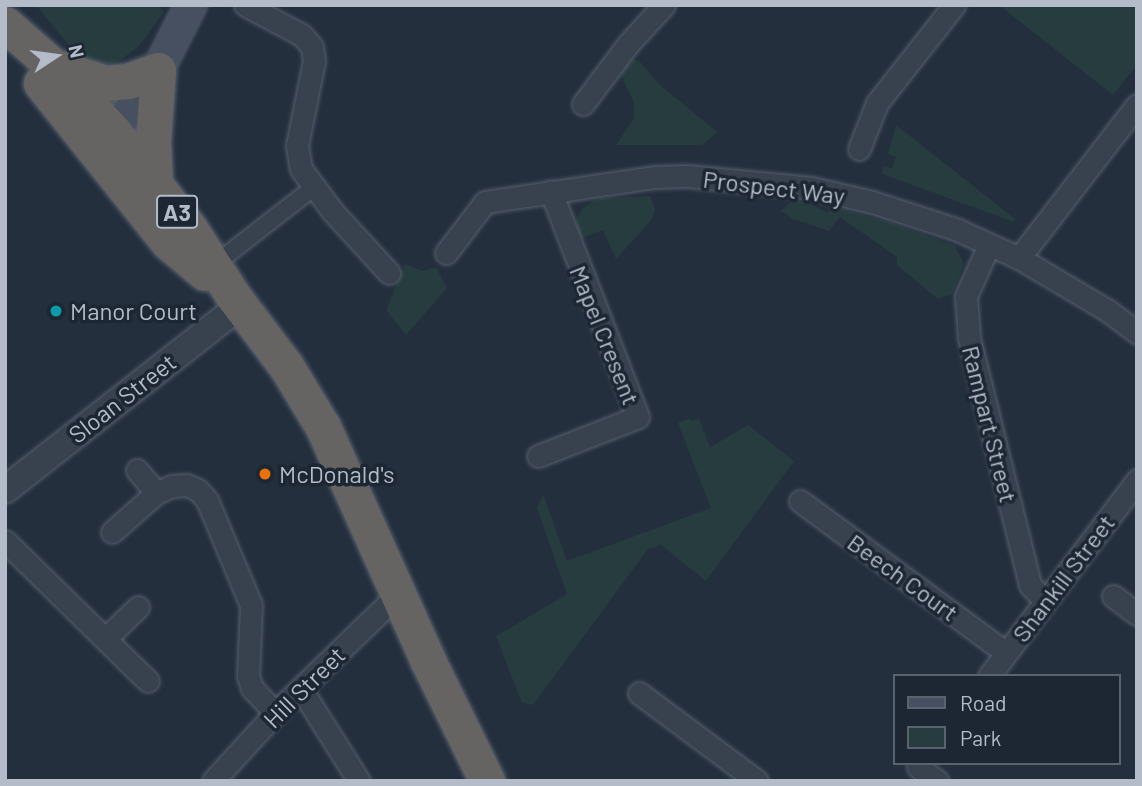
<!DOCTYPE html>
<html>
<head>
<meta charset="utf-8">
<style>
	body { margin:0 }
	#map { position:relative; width:1142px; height:786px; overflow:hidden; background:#242f3e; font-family:Barlow,sans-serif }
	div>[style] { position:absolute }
	.green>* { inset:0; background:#263c3f }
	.roads { filter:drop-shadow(0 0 2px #565f6c) drop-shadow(0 0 2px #565f6c) }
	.pedestrian>* { height:16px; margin:-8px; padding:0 8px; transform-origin:8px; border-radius:8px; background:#38414e }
	.minor>* { height:21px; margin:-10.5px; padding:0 10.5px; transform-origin:10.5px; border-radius:10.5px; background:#38414e }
	.tertiary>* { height:26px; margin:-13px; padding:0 13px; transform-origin:13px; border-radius:13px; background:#38414e }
	.secondary>* { height:30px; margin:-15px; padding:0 15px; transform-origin:15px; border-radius:15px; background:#465061 }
	.trunk>* { height:35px; margin:-17.5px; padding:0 17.5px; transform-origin:17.5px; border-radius:17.5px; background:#656462 }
	.dots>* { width:19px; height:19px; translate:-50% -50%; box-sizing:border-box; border:4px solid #1d2633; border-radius:50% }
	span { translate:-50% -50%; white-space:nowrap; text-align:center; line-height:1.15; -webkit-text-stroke:7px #1d2633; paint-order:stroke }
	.shield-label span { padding:2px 5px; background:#1d2633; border:2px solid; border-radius:5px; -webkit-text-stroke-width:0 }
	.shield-label { font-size:23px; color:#b4bcc9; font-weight:700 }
	.street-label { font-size:24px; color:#b4bcc9 }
	.poi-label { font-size:24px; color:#b4bcc9 }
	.left { translate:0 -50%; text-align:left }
	.frame { position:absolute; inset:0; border:7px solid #b4bcc9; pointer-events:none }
	.legend { position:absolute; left:893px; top:674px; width:228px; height:91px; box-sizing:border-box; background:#1d2633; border:2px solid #59626f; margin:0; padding:9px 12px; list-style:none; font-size:21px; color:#b4bcc9 }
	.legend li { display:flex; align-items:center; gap:14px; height:35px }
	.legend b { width:35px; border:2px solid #59626f }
	.north { position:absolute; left:21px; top:21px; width:70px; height:70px; -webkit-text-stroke:5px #1d2633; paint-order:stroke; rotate:77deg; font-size:19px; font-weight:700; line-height:28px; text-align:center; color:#b4bcc9 }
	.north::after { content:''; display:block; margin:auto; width:24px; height:32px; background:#b4bcc9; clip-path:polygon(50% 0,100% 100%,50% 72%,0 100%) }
</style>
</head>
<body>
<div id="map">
	<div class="green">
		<i style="clip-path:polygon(36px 5px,158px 5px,164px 12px,139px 46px,121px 60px,106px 65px,84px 64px)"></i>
		<i style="clip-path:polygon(999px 5px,1137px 5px,1137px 65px,1113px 95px)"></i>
		<i style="clip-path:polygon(632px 58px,640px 62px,659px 84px,717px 132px,702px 145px,616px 145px,634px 118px,634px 103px,621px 75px,624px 66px)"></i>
		<i style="clip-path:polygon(896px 125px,1015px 219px,1014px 222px,882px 174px,884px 166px,892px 169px,896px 157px,888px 154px)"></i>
		<i style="clip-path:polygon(650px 196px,655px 209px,652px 219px,616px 259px,603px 230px,582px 238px,577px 232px,576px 219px,582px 209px,592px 202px,602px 198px)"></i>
		<i style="clip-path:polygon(793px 200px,808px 203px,828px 213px,830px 206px,892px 223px,955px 246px,964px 264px,952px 294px,938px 299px,897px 265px,897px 257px,840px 217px,829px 231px,793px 219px,781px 211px)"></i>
		<i style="clip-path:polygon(405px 264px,422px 271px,436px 267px,447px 288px,406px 335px,386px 310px)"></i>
		<i style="clip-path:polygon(690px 418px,692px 421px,699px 419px,710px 447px,748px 425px,794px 461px,706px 581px,661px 545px,648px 549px,533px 705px,522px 703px,496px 636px,567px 594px,537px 508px,543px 494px,567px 561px,711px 508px,678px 423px)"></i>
	</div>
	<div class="roads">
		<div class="pedestrian">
			<i style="left:214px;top:265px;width:125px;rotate:-37.9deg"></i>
		</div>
		<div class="minor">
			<i style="left:245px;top:5px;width:64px;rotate:27.8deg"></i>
			<i style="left:302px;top:35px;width:16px;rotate:50deg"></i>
			<i style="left:312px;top:47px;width:14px;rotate:82deg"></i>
			<i style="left:314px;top:61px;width:86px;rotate:101.4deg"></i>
			<i style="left:297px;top:145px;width:24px;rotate:81deg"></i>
			<i style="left:301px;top:169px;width:54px;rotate:53.3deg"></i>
			<i style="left:333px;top:212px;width:83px;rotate:47.4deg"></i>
			<i style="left:583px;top:104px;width:76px;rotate:-53deg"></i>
			<i style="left:629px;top:43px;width:52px;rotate:-47.4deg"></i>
			<i style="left:859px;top:149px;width:49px;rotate:-68.6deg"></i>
			<i style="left:877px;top:103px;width:125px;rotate:-51.8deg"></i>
			<i style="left:989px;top:245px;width:56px;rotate:114.3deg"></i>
			<i style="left:966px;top:296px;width:42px;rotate:85.9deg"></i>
			<i style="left:969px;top:338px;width:254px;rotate:76.1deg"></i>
			<i style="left:1030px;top:585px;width:21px;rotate:47deg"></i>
			<i style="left:446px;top:253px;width:64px;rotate:-52.6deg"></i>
			<i style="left:485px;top:202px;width:172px;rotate:-8.4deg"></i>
			<i style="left:655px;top:177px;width:32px;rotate:-2deg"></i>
			<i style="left:687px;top:176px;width:126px;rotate:5.5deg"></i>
			<i style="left:812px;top:188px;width:62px;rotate:13.1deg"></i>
			<i style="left:872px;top:202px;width:90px;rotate:18deg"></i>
			<i style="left:958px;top:230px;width:67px;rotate:24.7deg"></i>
			<i style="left:1019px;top:258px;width:102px;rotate:30.6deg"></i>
			<i style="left:1107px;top:310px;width:38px;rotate:37deg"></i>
			<i style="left:1019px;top:258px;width:193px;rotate:-52.4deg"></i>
			<i style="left:538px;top:456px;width:107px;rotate:-21.3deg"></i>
			<i style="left:638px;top:417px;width:242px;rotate:-111.1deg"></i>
			<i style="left:137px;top:470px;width:30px;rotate:50deg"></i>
			<i style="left:800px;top:501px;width:256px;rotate:36.4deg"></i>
			<i style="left:112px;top:532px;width:59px;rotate:-41.6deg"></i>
			<i style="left:156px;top:493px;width:17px;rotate:-24deg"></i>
			<i style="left:172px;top:486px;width:15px;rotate:-4deg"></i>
			<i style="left:187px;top:485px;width:12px;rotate:24deg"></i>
			<i style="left:198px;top:490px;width:13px;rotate:48deg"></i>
			<i style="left:207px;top:500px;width:114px;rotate:67.3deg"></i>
			<i style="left:251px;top:605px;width:71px;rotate:92.4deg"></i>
			<i style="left:248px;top:676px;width:13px;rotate:72deg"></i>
			<i style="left:252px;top:688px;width:34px;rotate:47deg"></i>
			<i style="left:5px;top:541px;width:200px;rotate:44.4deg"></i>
			<i style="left:1113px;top:596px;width:30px;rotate:37deg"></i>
			<i style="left:105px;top:639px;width:46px;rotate:-44.1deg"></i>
			<i style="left:989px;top:676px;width:246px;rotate:-52.9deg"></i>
			<i style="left:301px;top:689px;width:109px;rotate:57.8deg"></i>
			<i style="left:639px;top:693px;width:147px;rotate:36.7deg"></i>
			<i style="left:918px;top:767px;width:24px;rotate:36deg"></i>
			<i style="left:213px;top:781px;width:92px;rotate:-47.6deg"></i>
			<i style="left:275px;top:713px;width:170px;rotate:-44deg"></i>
		</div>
		<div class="tertiary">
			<i style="left:5px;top:490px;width:298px;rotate:-38.1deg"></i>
		</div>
		<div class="secondary">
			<i style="left:98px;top:146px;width:21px;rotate:-41deg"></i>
			<i style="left:114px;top:132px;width:76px;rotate:-54.6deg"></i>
			<i style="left:158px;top:70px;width:73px;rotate:-63.1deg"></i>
		</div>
		<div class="trunk">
			<i style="left:5px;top:24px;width:64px;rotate:41.2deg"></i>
			<i style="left:53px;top:66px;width:90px;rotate:47.3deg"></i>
			<i style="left:114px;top:132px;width:123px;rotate:51.9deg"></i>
			<i style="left:190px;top:229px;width:80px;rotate:57.3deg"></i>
			<i style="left:233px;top:296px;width:88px;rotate:52.9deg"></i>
			<i style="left:286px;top:366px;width:71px;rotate:58.8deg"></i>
			<i style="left:323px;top:427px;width:256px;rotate:65.8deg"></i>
			<i style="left:428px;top:661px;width:134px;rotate:63.8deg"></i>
			<i style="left:56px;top:67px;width:52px;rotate:18.1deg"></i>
			<i style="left:105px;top:83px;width:23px;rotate:-5deg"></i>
			<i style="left:128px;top:81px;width:32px;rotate:-20deg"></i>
			<i style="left:158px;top:70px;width:72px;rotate:94deg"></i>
			<i style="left:153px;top:142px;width:41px;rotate:87.2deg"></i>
			<i style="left:41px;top:83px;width:203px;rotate:51.4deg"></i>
			<i style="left:168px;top:242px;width:48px;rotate:40deg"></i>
		</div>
	</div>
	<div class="dots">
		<i style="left:56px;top:311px;background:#0f9aa8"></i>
		<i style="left:265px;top:474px;background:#e8710a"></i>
	</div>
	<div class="shield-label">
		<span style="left:177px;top:212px">A3</span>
	</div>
	<div class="street-label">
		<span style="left:774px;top:187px;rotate:7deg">Prospect Way</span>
		<span style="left:605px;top:335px;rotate:68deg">Mapel Cresent</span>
		<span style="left:122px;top:398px;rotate:-38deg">Sloan Street</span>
		<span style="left:990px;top:424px;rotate:76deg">Rampart Street</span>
		<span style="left:903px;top:577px;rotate:36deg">Beech Court</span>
		<span style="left:1063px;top:578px;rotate:-53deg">Shankill Street</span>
		<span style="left:304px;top:687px;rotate:-45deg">Hill Street</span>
	</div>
	<div class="poi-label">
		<span class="left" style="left:70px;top:311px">Manor Court</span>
		<span class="left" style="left:279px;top:474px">McDonald's</span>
	</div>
	<div class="frame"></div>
	<ul class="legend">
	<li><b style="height:9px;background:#465061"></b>Road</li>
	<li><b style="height:19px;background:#263c3f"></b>Park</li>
	</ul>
	<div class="north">N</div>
</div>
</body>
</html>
